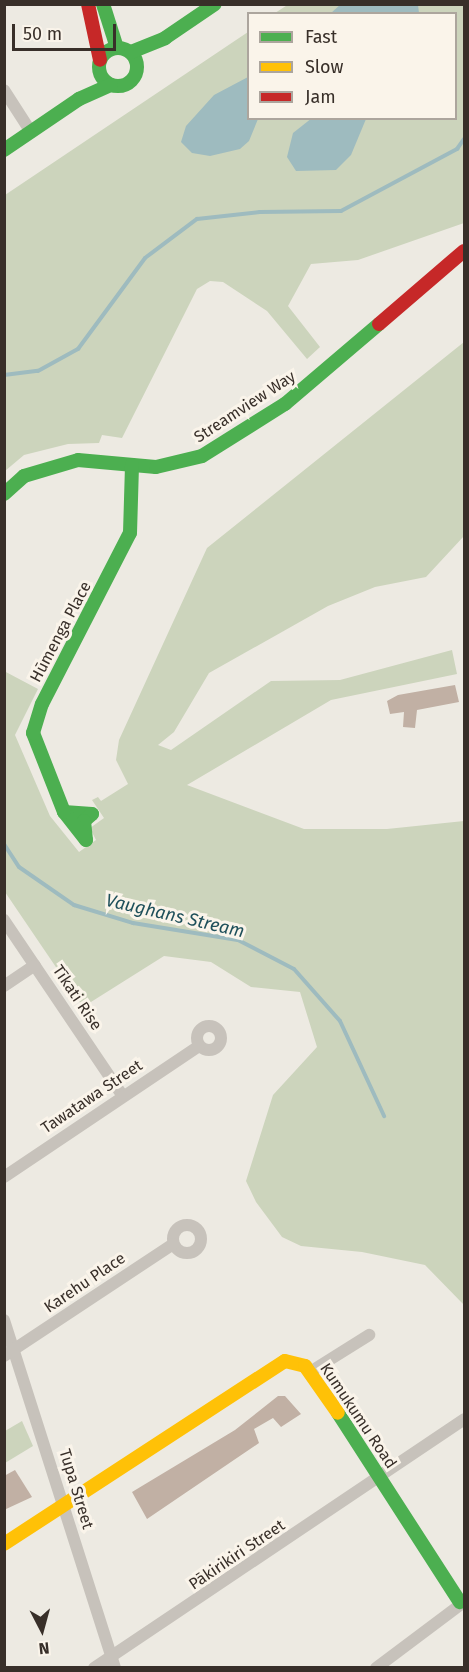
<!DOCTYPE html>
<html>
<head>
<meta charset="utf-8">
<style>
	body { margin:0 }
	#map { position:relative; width:469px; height:1672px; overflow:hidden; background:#edeae2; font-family:"Fira Sans",sans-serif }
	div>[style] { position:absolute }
	.green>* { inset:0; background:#ccd4bc }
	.water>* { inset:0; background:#9ebbbf }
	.stream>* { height:4px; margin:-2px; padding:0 2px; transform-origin:2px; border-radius:2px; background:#9ebbbf }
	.building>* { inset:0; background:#c1b0a4 }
	.street>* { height:12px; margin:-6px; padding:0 6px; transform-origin:6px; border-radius:6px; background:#c7c2bb }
	.street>.ring { margin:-6px; padding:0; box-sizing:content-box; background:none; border:12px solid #c7c2bb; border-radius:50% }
	.fast>* { height:14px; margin:-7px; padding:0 7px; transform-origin:7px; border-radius:7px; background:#4caf50 }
	.fast>.ring { margin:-7px; padding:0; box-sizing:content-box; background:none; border:14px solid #4caf50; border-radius:50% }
	.slow>* { height:14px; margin:-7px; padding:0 7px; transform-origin:7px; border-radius:7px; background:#ffc107 }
	.jam>* { height:14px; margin:-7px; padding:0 7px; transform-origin:7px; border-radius:7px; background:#c62828 }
	span { translate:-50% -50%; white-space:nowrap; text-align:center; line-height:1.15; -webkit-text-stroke:6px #faf4ea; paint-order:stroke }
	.street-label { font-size:16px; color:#382f29 }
	.water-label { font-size:18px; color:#1e4f5a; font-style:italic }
	.frame { position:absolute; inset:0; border:6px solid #382f29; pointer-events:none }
	.legend { position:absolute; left:247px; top:12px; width:210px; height:108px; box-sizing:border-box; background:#faf4ea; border:2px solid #aca59d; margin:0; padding:8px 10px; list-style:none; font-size:18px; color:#382f29 }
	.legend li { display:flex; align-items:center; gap:12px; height:30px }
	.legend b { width:30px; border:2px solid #aca59d }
	.north { position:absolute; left:12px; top:1600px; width:60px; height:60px; -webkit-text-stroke:4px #faf4ea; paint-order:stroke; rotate:174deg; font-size:16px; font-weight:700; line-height:24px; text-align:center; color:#382f29 }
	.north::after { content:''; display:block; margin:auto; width:21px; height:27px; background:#382f29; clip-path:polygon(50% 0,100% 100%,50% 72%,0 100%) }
	.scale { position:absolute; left:12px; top:24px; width:104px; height:27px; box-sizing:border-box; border:3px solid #382f29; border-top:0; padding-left:8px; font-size:18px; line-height:21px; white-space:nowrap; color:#382f29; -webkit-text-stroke:4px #faf4ea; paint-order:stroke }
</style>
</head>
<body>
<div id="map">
	<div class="green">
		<i style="clip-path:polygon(289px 4px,464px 5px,464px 223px,358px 260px,311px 264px,288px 306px,320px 347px,307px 359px,267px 311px,223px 282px,210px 281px,197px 289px,122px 438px,102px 435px,99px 443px,68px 444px,24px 455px,5px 471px,5px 195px,248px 32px,249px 118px,456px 118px,456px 14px,275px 13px)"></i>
		<i style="clip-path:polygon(464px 342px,464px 536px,426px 577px,375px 587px,328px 606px,209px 673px,174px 732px,158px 745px,171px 750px,271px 681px,340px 680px,452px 650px,457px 674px,331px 700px,187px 785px,304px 829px,387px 829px,464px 821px,464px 1305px,425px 1265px,362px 1252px,301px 1246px,282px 1237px,256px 1202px,246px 1181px,273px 1095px,317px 1047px,300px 992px,251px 987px,211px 962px,164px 956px,83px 1007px,5px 892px,4px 671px,38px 689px,15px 735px,50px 816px,79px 852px,96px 840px,90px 828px,104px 818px,92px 800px,98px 797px,101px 801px,128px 784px,116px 760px,119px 740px,207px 548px)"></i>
		<i style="clip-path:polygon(22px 1421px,33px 1446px,5px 1463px,5px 1431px)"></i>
	</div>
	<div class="water">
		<i style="clip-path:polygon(341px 4px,418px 5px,419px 13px,331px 13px)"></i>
		<i style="clip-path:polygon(248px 77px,249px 118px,258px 119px,249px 141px,240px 149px,210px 156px,192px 153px,181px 142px,186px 126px,214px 95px)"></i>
		<i style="clip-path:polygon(312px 118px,366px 119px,351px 155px,336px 170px,296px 171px,287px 157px,293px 133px)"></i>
	</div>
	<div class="stream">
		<i style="left:4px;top:375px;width:34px;rotate:-7deg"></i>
		<i style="left:38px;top:371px;width:46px;rotate:-28.8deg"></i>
		<i style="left:78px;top:349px;width:113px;rotate:-53.6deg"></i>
		<i style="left:145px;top:258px;width:65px;rotate:-36.9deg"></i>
		<i style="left:197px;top:219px;width:63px;rotate:-6.3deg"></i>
		<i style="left:260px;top:212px;width:81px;rotate:-0.7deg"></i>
		<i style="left:341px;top:211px;width:132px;rotate:-28.1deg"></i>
		<i style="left:457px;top:149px;width:12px;rotate:-55deg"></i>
		<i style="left:4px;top:844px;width:27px;rotate:57deg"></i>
		<i style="left:19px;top:867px;width:67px;rotate:34.6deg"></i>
		<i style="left:74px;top:905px;width:62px;rotate:17deg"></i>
		<i style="left:133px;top:923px;width:106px;rotate:9.2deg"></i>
		<i style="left:238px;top:940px;width:63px;rotate:27.4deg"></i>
		<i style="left:294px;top:969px;width:69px;rotate:48.5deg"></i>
		<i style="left:340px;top:1021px;width:105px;rotate:65.1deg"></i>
	</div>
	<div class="building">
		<i style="clip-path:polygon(455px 685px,459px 702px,417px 710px,415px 728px,403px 727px,404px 712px,390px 714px,387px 701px,398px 695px)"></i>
		<i style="clip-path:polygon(278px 1396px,285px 1396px,301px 1414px,281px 1427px,273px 1418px,254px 1429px,259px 1443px,147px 1519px,132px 1492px,235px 1430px)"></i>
		<i style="clip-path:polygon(15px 1470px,32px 1497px,4px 1510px,4px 1476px)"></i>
	</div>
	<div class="street">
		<i style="left:4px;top:90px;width:50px;rotate:57.3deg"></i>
		<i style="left:4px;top:920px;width:211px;rotate:56deg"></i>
		<i style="left:4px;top:986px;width:37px;rotate:-34deg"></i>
		<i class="ring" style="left:197px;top:1026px;width:12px;height:12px"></i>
		<i style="left:4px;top:1177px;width:235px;rotate:-33.9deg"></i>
		<i class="ring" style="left:173px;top:1225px;width:16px;height:16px"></i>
		<i style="left:4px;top:1320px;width:365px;rotate:72.3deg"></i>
		<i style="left:4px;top:1356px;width:203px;rotate:-33.5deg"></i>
		<i style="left:310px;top:1372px;width:70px;rotate:-32.1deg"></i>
		<i style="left:94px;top:1668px;width:446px;rotate:-33.9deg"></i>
		<i style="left:376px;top:1668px;width:110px;rotate:-36.9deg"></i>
	</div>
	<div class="fast">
		<i style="left:103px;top:4px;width:46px;rotate:72.3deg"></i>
		<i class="ring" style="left:99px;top:48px;width:24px;height:24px"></i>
		<i style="left:131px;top:52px;width:37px;rotate:-22deg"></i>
		<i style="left:165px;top:38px;width:60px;rotate:-34.2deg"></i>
		<i style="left:4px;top:150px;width:91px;rotate:-34.2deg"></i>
		<i style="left:79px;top:99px;width:35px;rotate:-24deg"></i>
		<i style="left:4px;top:494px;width:27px;rotate:-42deg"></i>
		<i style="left:24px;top:476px;width:56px;rotate:-16.5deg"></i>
		<i style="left:78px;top:460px;width:78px;rotate:5.1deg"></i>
		<i style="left:156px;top:467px;width:47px;rotate:-13.4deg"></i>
		<i style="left:202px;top:456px;width:98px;rotate:-32.1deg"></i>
		<i style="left:285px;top:404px;width:123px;rotate:-40.4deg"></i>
		<i style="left:64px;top:812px;width:28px;rotate:4deg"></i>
		<i style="left:92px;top:814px;width:11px;rotate:139deg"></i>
		<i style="left:84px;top:821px;width:19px;rotate:84deg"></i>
		<i style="left:86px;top:840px;width:36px;rotate:-128deg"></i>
		<i style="left:64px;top:812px;width:85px;rotate:-111.4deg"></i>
		<i style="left:33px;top:733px;width:30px;rotate:-73deg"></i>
		<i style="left:42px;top:704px;width:192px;rotate:-62.8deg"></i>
		<i style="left:130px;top:533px;width:68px;rotate:-88.3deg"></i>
		<i style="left:338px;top:1413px;width:225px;rotate:57.2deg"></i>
	</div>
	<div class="slow">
		<i style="left:4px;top:1544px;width:335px;rotate:-33.1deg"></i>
		<i style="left:285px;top:1361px;width:21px;rotate:14deg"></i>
		<i style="left:305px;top:1366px;width:57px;rotate:54.9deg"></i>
	</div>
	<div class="jam">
		<i style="left:88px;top:4px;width:57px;rotate:77.9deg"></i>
		<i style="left:379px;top:324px;width:112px;rotate:-40.7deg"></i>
	</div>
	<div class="street-label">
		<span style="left:245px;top:407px;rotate:-33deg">Streamview Way</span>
		<span style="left:61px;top:632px;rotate:-62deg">Hūmenga Place</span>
		<span style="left:77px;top:998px;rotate:56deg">Tīkati Rise</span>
		<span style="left:92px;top:1097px;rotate:-34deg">Tawatawa Street</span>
		<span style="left:85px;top:1283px;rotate:-34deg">Karehu Place</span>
		<span style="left:358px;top:1416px;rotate:56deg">Kumukumu Road</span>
		<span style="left:76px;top:1489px;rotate:73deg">Tupa Street</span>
		<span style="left:237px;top:1555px;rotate:-34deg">Pākirikiri Street</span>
	</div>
	<div class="water-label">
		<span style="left:175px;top:916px;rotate:13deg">Vaughans Stream</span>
	</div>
	<div class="frame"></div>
	<ul class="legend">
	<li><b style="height:8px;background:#4caf50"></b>Fast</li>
	<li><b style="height:8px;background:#ffc107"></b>Slow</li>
	<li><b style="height:8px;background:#c62828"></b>Jam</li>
	</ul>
	<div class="north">N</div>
	<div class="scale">50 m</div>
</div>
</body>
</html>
